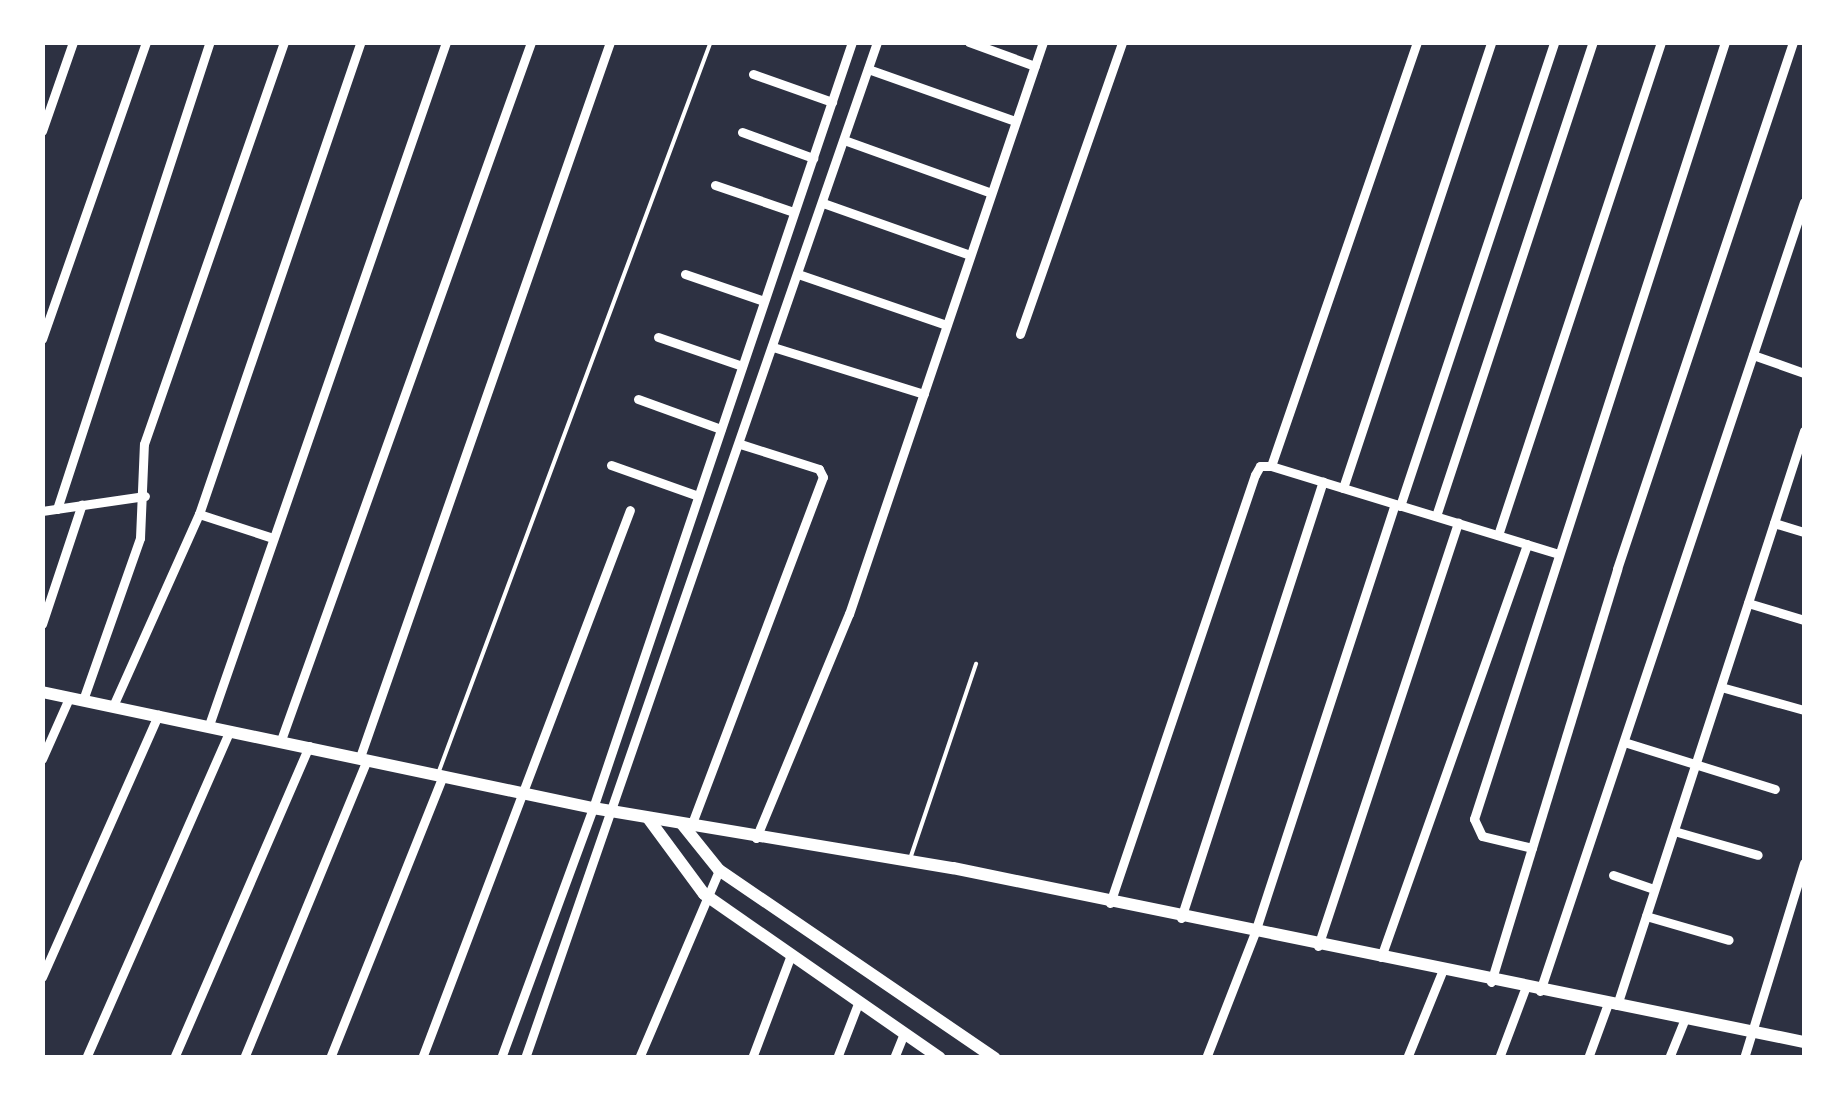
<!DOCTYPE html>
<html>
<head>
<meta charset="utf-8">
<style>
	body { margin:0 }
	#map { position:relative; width:1847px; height:1100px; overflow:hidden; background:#2d3142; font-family:"Archivo Narrow",sans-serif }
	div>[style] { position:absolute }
	.service>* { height:4px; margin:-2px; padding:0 2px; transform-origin:2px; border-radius:2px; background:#fff }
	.minor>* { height:9px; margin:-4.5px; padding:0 4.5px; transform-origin:4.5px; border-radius:4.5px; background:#fff }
	.secondary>* { height:12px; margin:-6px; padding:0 6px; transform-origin:6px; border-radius:6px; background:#fff }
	span { translate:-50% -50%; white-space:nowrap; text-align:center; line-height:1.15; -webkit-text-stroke:10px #fff; paint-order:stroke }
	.frame { position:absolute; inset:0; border:45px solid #fff; pointer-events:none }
</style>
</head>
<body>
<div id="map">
	<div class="service">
		<i style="left:439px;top:771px;width:776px;rotate:-69.56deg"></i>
		<i style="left:911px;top:856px;width:203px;rotate:-71.3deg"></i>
	</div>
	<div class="minor">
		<i style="left:969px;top:42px;width:70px;rotate:20deg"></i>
		<i style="left:868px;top:69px;width:156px;rotate:19.5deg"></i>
		<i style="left:753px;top:74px;width:84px;rotate:19.5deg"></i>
		<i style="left:42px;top:131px;width:94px;rotate:-70.8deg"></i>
		<i style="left:742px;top:132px;width:76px;rotate:20.1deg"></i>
		<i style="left:844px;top:140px;width:156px;rotate:19.8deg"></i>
		<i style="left:715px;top:185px;width:83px;rotate:18.9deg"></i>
		<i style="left:823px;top:203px;width:156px;rotate:19.5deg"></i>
		<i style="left:685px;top:274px;width:83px;rotate:18.9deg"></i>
		<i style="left:798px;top:274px;width:157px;rotate:19deg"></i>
		<i style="left:1020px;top:334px;width:309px;rotate:-70.7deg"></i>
		<i style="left:658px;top:337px;width:89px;rotate:19deg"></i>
		<i style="left:42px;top:339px;width:315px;rotate:-70.7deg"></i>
		<i style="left:773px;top:347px;width:158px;rotate:17.3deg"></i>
		<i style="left:1753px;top:355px;width:54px;rotate:19.4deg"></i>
		<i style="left:638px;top:399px;width:88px;rotate:19.9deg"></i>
		<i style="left:611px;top:465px;width:92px;rotate:19.6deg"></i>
		<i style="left:1271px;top:466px;width:300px;rotate:17deg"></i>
		<i style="left:1343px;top:488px;width:470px;rotate:-71.6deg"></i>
		<i style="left:1400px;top:506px;width:489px;rotate:-71.6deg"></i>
		<i style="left:57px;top:509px;width:491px;rotate:-71.9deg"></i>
		<i style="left:42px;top:511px;width:104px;rotate:-8.3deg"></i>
		<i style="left:199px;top:514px;width:78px;rotate:18deg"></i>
		<i style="left:1436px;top:516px;width:499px;rotate:-71.7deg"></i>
		<i style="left:1774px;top:523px;width:31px;rotate:17deg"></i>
		<i style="left:1498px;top:535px;width:519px;rotate:-71.7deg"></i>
		<i style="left:1748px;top:603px;width:59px;rotate:16.9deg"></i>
		<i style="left:42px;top:624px;width:126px;rotate:-71.6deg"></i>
		<i style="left:1721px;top:687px;width:86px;rotate:15.5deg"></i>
		<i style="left:83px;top:700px;width:172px;rotate:-70.6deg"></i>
		<i style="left:140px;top:538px;width:94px;rotate:-87.6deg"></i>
		<i style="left:144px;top:444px;width:426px;rotate:-70.8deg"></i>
		<i style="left:113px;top:706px;width:210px;rotate:-65.9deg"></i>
		<i style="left:199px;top:514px;width:499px;rotate:-71.1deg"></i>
		<i style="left:209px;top:725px;width:723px;rotate:-70.86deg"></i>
		<i style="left:281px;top:740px;width:741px;rotate:-70.29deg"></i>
		<i style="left:1624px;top:742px;width:158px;rotate:17.3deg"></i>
		<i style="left:360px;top:757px;width:757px;rotate:-70.73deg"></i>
		<i style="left:42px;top:759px;width:67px;rotate:-66.1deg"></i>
		<i style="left:691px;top:826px;width:373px;rotate:-69.3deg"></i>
		<i style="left:823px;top:477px;width:9px;rotate:-117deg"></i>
		<i style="left:819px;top:469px;width:83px;rotate:-162.4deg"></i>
		<i style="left:1674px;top:831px;width:87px;rotate:15.9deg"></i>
		<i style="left:756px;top:838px;width:243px;rotate:-67.5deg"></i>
		<i style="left:849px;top:614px;width:604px;rotate:-71.27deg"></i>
		<i style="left:1532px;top:848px;width:51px;rotate:-166.5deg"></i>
		<i style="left:1482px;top:836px;width:19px;rotate:-115deg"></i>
		<i style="left:1474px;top:819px;width:817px;rotate:-72.1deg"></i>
		<i style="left:1613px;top:875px;width:43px;rotate:18.9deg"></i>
		<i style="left:1110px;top:903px;width:452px;rotate:-71.3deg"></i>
		<i style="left:1255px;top:475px;width:10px;rotate:-61deg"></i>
		<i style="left:1260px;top:466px;width:11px"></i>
		<i style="left:1271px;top:466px;width:448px;rotate:-71deg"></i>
		<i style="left:1646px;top:916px;width:86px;rotate:16.1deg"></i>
		<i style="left:1181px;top:918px;width:459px;rotate:-72deg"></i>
		<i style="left:1318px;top:946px;width:446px;rotate:-71.7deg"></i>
		<i style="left:1381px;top:957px;width:438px;rotate:-70.5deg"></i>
		<i style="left:42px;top:977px;width:287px;rotate:-66.1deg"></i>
		<i style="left:1491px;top:982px;width:432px;rotate:-73deg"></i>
		<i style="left:1617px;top:569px;width:556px;rotate:-71.53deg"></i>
		<i style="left:1540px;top:991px;width:832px;rotate:-71.5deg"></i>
		<i style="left:1617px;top:1005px;width:604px;rotate:-71.96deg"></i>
		<i style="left:86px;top:1058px;width:358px;rotate:-66.3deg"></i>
		<i style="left:174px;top:1058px;width:340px;rotate:-66.6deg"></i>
		<i style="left:244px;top:1058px;width:323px;rotate:-67.6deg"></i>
		<i style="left:330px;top:1058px;width:304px;rotate:-68.2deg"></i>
		<i style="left:422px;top:1058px;width:586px;rotate:-69.22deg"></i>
		<i style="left:501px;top:1058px;width:266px;rotate:-69.8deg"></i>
		<i style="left:593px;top:808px;width:809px;rotate:-71.32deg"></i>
		<i style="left:525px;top:1058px;width:1075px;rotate:-70.89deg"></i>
		<i style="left:639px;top:1058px;width:204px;rotate:-66.9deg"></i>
		<i style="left:752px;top:1058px;width:110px;rotate:-69.3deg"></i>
		<i style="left:837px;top:1058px;width:61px;rotate:-68.9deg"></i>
		<i style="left:894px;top:1058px;width:27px;rotate:-68deg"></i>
		<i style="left:1206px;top:1058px;width:135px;rotate:-68.7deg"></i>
		<i style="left:1255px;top:932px;width:450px;rotate:-71.9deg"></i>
		<i style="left:1407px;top:1058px;width:93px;rotate:-67.9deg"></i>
		<i style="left:1499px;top:1058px;width:74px;rotate:-69.4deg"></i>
		<i style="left:1588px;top:1058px;width:55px;rotate:-69.9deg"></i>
		<i style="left:1669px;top:1058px;width:40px;rotate:-68deg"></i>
		<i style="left:1744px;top:1058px;width:204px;rotate:-72.9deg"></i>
	</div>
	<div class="secondary">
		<i style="left:42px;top:692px;width:563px;rotate:11.89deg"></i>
		<i style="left:593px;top:808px;width:365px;rotate:9.5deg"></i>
		<i style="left:953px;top:868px;width:869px;rotate:11.56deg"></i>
		<i style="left:648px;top:818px;width:94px;rotate:53.6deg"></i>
		<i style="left:704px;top:894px;width:287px;rotate:34.8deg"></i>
		<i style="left:682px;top:824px;width:59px;rotate:51.2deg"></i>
		<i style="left:719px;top:870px;width:334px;rotate:34.3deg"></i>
	</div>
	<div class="frame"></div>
</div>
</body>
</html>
